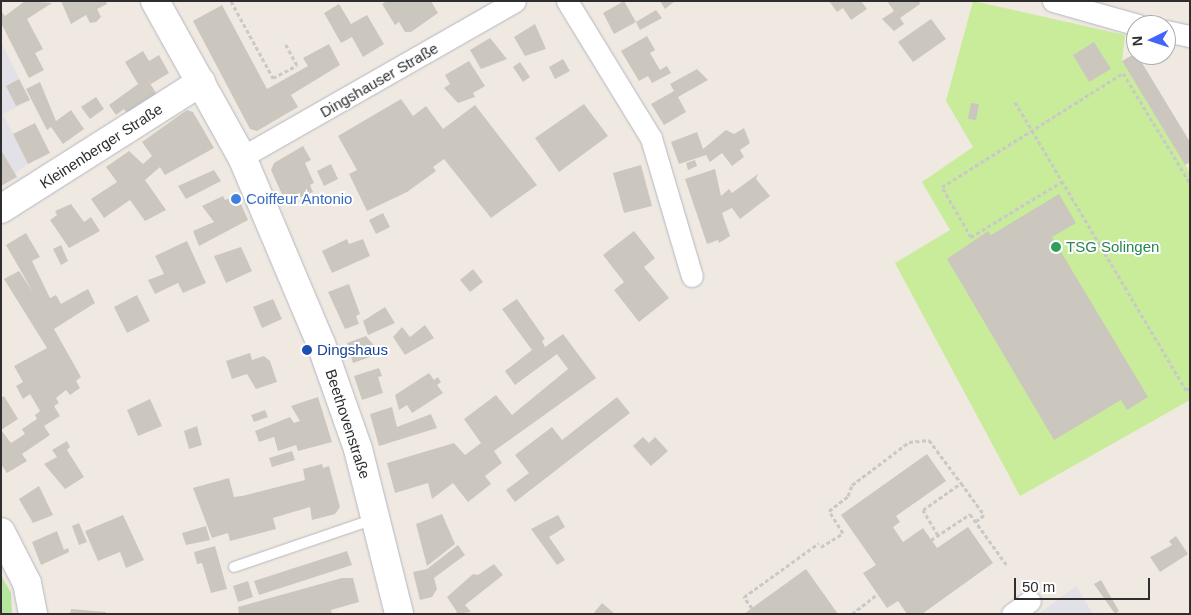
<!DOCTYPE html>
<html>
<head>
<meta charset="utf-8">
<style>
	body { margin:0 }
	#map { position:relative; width:1191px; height:615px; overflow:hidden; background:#efe9e1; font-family:Arial,sans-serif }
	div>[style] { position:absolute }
	.industrial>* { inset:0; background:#e3e1e8 }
	.green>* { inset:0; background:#b6e59e }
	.pitch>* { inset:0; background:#c9ec9a }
	.building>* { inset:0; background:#cbc7bf }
	.path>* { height:3px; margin-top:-1.5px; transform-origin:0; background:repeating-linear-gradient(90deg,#c9c9c9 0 4px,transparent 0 6.5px) }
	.roads { filter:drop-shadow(0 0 1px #b4b7c1) drop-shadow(0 0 1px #b4b7c1) }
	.lane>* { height:10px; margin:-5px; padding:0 5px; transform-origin:5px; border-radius:5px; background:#fff }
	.street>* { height:21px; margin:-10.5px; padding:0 10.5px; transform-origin:10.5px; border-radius:10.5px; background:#fff }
	.secondary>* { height:28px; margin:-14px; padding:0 14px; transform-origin:14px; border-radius:14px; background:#fff }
	.dots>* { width:14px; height:14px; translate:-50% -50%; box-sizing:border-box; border:2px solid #fff; border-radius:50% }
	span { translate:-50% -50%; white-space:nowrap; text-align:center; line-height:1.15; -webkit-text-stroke:4px #fff; paint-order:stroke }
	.street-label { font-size:15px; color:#2e2e2e }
	.shop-label { font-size:15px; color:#366cbe }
	.left { translate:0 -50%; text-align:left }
	.leisure-label { font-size:15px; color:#27864d }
	.transit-label { font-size:15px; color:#164399 }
	.frame { position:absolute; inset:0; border:2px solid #2e2e2e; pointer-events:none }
	.north { position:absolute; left:1126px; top:15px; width:50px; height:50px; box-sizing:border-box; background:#fff; border:1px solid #ababab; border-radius:50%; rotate:266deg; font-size:14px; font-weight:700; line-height:20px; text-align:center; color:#2e2e2e }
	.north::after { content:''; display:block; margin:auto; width:18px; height:22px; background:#4264fb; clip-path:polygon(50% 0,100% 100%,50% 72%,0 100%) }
	.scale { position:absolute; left:1014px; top:578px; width:136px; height:22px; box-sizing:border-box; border:2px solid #2e2e2e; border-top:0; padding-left:6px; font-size:15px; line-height:18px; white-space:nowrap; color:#2e2e2e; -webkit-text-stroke:4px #fff; paint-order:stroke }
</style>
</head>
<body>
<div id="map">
	<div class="industrial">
		<i style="clip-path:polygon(1px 42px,30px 100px,3px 114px,28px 164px,15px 173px,17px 177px,1px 186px)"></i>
		<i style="clip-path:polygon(1076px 586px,1093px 614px,1038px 614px)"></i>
	</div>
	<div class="green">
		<i style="clip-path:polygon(1px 575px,11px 593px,12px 614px,1px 614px)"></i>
	</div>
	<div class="pitch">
		<i style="clip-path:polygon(973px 1px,1125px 35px,1122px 61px,1190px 173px,1190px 400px,1020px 496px,895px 263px,950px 230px,922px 182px,973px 147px,946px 101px)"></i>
	</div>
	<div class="building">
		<i style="clip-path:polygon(25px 1px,52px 3px,27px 19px,43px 49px,35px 53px,44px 70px,29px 78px,1px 23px,1px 11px,5px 16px)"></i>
		<i style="clip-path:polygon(61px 1px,106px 1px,107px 4px,97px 9px,101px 17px,96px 22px,90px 23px,86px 15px,71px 24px)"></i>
		<i style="clip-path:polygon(387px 1px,431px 1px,438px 13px,411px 32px,405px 32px,399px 22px,395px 25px,382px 4px)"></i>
		<i style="clip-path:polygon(624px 1px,636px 22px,656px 10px,662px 18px,640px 30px,636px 22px,614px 34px,603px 13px)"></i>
		<i style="clip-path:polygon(660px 1px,675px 1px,665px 9px)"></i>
		<i style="clip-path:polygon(829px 1px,861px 1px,867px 9px,851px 20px,843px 8px,837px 12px)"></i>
		<i style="clip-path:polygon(887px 1px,919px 1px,920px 4px,900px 18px,904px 24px,894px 31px,882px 19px,894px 11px)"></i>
		<i style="clip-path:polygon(339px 4px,351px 24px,367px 15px,384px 44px,363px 57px,352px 37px,341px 43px,324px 13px)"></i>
		<i style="clip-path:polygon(222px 5px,267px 89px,308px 66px,303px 58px,329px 44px,340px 65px,291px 95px,298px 107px,257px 131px,250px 129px,193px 21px)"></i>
		<i style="clip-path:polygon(931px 19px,946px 39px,913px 62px,898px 42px)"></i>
		<i style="clip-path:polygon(535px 24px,546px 49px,525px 56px,514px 37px)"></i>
		<i style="clip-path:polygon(647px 36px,655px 50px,650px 53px,660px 70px,667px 66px,671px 73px,652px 83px,648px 76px,639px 81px,621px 51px)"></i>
		<i style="clip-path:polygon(490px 38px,507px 59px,481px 69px,470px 50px)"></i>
		<i style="clip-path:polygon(1094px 42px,1111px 69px,1089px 82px,1073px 55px)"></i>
		<i style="clip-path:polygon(143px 51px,149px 61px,159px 55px,169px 73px,151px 84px,147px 78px,157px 95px,128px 115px,124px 109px,116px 115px,109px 105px,138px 84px,125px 62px)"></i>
		<i style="clip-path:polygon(1136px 53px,1190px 142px,1190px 162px,1185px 165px,1122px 61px)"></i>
		<i style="clip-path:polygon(563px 59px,570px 71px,555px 79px,549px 67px)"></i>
		<i style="clip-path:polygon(469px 61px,485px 86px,473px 93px,475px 97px,458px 103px,444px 88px,450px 84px,445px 75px)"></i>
		<i style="clip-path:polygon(520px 62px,530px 77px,523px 82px,513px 67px)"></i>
		<i style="clip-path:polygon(697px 69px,708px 80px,678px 97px,686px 112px,664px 125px,651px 104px,674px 91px,670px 84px)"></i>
		<i style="clip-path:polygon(19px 79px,30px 100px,16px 106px,6px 86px)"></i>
		<i style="clip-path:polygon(40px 82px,56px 121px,71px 110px,84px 129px,63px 144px,51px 127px,47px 130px,26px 89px)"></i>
		<i style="clip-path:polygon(96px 97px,104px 109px,90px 119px,81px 107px)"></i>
		<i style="clip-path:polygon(401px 99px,413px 116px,426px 106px,443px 129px,475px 105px,537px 185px,491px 218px,444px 159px,433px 167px,436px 171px,407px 192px,367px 211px,349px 174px,357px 170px,338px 136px)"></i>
		<i style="clip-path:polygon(971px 103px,979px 104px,976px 120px,968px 119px)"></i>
		<i style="clip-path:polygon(584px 104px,608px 136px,559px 172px,535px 138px)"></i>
		<i style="clip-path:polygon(187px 110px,193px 112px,214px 148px,165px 175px,160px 167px,145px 180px,166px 210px,145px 221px,130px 200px,104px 218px,91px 199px,117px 182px,106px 167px,129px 151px,143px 164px,152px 156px,142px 142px)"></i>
		<i style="clip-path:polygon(35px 123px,50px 153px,28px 164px,13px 134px)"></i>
		<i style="clip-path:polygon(744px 128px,750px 143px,740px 150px,744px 157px,732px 166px,722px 153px,710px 162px,706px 155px,679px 164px,671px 142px,697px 132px,703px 149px,726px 130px,734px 134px)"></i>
		<i style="clip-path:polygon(303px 146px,311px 160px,305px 163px,314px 183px,310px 185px,313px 192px,286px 203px,271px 170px,274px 163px)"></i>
		<i style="clip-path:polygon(1px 150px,17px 177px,1px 186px)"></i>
		<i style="clip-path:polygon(695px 160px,697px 166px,688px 170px,686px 163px)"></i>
		<i style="clip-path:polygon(331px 164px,338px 179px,324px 186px,317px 171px)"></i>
		<i style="clip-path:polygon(641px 165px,652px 206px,624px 213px,613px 173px)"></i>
		<i style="clip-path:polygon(715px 169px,721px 196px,729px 189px,732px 193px,758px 174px,756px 179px,770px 196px,740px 219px,732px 208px,722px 213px,730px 236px,719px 243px,718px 240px,707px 244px,685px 179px)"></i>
		<i style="clip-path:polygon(214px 170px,221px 181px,186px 199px,178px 186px)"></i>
		<i style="clip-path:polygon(1059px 194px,1076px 223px,1052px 237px,1148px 397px,1127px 410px,1121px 400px,1054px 440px,947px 259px,988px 231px,991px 235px)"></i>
		<i style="clip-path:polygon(237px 195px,248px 220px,199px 246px,193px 231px,214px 222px,202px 206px,223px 196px,225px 200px)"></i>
		<i style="clip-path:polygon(71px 204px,84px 222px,91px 217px,100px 231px,69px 248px,50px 220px,57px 215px,55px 211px)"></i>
		<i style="clip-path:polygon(383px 213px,390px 227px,376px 234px,369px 220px)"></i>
		<i style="clip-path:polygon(634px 231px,655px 258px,644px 267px,669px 298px,639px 322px,614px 290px,624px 282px,603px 255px)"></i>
		<i style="clip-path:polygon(26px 233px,40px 257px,32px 261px,50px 298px,56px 295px,61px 304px,88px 289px,95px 303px,54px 329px,81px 377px,76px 381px,80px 388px,70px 395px,66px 390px,56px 398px,59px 403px,54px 406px,60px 416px,44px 426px,50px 435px,22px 454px,27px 461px,7px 473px,1px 464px,1px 430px,11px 443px,25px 434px,22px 429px,37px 419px,35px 415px,40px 411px,30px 394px,23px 399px,16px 386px,23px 382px,14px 366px,47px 348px,4px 279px,19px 271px,33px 292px,6px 245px)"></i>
		<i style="clip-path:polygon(347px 239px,349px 244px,363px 239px,370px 256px,332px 273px,322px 251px)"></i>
		<i style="clip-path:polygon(187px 241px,206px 283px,183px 293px,178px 283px,155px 294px,148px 280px,164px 274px,155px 256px)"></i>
		<i style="clip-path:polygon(61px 245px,68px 261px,61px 265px,53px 249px)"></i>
		<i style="clip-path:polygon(241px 247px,252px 271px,226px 283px,214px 256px)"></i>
		<i style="clip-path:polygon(473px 269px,483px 282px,470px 292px,460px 280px)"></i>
		<i style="clip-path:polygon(349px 284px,360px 314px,356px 316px,359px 324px,345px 329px,328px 292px)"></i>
		<i style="clip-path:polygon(137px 295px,150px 321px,127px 333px,114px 307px)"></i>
		<i style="clip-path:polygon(273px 299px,282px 319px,262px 328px,253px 307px)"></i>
		<i style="clip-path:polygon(517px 299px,545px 339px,542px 341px,545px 347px,563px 334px,596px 378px,494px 451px,502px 463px,485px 476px,491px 484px,468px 502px,453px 483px,432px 499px,428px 483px,395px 493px,387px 463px,454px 443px,465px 455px,481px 443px,464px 419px,496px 395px,512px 415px,568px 369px,557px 354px,515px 385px,505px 371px,532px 350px,502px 309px)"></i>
		<i style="clip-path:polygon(385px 307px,395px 323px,368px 335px,363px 321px)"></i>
		<i style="clip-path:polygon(425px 325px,434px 338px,405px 355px,393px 337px,402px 327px,410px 337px)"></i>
		<i style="clip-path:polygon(366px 336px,376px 348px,371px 350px,373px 356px,353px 363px,347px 343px)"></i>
		<i style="clip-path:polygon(250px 353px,252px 360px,264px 356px,270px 361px,277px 382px,256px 389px,247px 374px,232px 379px,226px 361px)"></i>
		<i style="clip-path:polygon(379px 368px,382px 376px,378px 377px,383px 393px,362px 400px,354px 376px)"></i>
		<i style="clip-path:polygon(429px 373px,434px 380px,438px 377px,441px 382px,437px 385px,443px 393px,412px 413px,407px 405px,399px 410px,395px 395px)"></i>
		<i style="clip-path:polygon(4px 396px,18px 419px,1px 430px,1px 398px)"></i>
		<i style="clip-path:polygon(318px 397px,332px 442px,298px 451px,296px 445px,278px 451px,274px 437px,259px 442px,255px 431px,290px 417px,294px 423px,300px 421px,291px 406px)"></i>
		<i style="clip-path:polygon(617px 397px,630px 413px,515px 502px,506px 490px,529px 473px,515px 455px,552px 427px,562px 440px)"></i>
		<i style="clip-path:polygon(150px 399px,162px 426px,138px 436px,127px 410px)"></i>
		<i style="clip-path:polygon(392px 407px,397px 427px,431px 414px,437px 428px,379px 446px,370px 414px)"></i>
		<i style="clip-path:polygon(265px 410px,268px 417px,254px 422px,251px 415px)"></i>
		<i style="clip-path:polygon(197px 426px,202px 445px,189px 449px,184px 431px)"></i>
		<i style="clip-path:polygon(643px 437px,649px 443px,655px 437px,668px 451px,651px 466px,633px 446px)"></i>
		<i style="clip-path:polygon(67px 441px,70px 447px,67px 450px,84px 477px,65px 489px,44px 464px,57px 457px,52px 450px)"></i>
		<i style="clip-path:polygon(292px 451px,295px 460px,272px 467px,269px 458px)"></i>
		<i style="clip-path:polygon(927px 454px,946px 481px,896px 516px,900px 522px,893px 527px,903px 542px,923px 528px,937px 548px,968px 527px,993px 563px,922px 614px,907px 614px,898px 601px,887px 608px,863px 573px,876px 565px,841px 515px)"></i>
		<i style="clip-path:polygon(322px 464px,323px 468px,329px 466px,340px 507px,335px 514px,312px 520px,310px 507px,273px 518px,276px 529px,230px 541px,228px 533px,212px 538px,193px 488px,229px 478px,234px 497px,242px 496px,305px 480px,303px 469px)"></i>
		<i style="clip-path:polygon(39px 486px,53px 515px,33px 523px,19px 499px)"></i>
		<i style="clip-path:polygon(442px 514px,455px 544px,427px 566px,416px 524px)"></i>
		<i style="clip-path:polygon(123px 515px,144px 560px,126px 568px,120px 552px,98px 561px,85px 531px)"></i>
		<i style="clip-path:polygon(558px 515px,565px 527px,549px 537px,565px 560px,557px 565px,531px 529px)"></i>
		<i style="clip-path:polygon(79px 523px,87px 542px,79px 545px,72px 526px)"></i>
		<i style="clip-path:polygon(206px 526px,210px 540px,186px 545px,182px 533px)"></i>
		<i style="clip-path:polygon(57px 531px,64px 550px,68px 548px,69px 552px,41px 565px,32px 542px)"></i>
		<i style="clip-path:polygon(1176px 536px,1188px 554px,1160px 572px,1150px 557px,1172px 545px,1169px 541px)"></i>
		<i style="clip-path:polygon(458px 545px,465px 555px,434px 578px,437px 589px,432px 597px,420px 600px,413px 572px,427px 569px)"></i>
		<i style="clip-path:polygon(215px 546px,227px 589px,211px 593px,202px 563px,197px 564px,194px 552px)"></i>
		<i style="clip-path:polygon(347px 551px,352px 565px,259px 595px,254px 581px)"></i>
		<i style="clip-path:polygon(494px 564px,503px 575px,465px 605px,471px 612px,454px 614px,457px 612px,447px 597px,473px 574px,478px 575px)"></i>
		<i style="clip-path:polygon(806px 569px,838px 614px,744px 614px,752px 608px)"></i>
		<i style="clip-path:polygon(342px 578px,353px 578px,359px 602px,331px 610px,332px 614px,239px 614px,238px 607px)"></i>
		<i style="clip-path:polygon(1101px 580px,1119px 611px,1115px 614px,1094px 584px)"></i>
		<i style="clip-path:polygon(248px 581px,253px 597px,238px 602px,233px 586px)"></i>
		<i style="clip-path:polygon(602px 603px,615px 614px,593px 614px)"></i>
		<i style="clip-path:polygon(71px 609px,106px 612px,106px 614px,70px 614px)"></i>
	</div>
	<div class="path">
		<i style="left:231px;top:1px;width:88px;rotate:61.4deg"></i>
		<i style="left:273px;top:78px;width:27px;rotate:-28deg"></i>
		<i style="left:297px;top:65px;width:26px;rotate:-119deg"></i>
		<i style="left:1015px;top:102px;width:335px;rotate:59.3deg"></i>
		<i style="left:1186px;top:390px;width:4px;rotate:-27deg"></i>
		<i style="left:1063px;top:181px;width:108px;rotate:148.7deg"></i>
		<i style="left:971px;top:237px;width:58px;rotate:-120.1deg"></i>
		<i style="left:942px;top:187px;width:214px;rotate:-32.2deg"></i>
		<i style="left:1123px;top:73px;width:129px;rotate:58.7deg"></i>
		<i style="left:938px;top:535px;width:29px;rotate:-121deg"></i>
		<i style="left:923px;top:510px;width:47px;rotate:-35.4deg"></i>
		<i style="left:961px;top:483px;width:39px;rotate:54deg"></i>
		<i style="left:984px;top:515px;width:11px;rotate:142deg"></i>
		<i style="left:931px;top:540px;width:47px;rotate:-33.7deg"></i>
		<i style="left:970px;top:514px;width:62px;rotate:54.2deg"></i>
		<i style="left:821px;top:547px;width:26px;rotate:-32deg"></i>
		<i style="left:843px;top:533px;width:26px;rotate:-122deg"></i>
		<i style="left:829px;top:511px;width:24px;rotate:-38deg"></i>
		<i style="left:848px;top:496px;width:12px;rotate:-70deg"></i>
		<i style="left:852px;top:485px;width:71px;rotate:-37deg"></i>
		<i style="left:909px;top:442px;width:20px;rotate:-6deg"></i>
		<i style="left:929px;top:440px;width:54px;rotate:53.3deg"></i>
		<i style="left:752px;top:608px;width:14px;rotate:-126deg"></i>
		<i style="left:744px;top:597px;width:92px;rotate:-35.8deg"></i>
		<i style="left:852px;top:614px;width:33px;rotate:-38deg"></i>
	</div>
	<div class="roads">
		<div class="lane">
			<i style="left:234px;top:567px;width:148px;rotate:-18.9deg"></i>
		</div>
		<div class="street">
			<i style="left:567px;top:1px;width:161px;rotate:58.5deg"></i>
			<i style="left:651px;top:138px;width:144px;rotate:73.5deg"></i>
			<i style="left:1053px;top:1px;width:88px;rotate:15.8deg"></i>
			<i style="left:1166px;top:31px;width:25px;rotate:12deg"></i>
			<i style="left:242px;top:157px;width:314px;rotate:-29.7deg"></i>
			<i style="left:1012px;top:614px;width:22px;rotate:-36deg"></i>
		</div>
		<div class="secondary">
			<i style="left:155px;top:1px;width:179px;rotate:60.9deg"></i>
			<i style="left:242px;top:157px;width:203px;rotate:67.1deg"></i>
			<i style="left:321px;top:344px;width:111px;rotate:70.6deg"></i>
			<i style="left:358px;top:449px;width:170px;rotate:76deg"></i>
			<i style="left:1px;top:209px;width:237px;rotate:-32.4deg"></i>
			<i style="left:1px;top:532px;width:57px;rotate:63deg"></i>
			<i style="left:27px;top:583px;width:32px;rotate:79deg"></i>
		</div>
	</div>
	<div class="dots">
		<i style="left:236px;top:199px;background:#3f7fe0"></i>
		<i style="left:1056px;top:247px;background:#2e9e5b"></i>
		<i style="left:307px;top:350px;background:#1a4fb4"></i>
	</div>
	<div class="street-label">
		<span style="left:379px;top:80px;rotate:-30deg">Dingshauser Straße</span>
		<span style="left:101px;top:146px;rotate:-33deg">Kleinenberger Straße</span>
		<span style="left:348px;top:424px;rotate:72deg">Beethovenstraße</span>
	</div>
	<div class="shop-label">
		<span class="left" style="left:246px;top:199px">Coiffeur Antonio</span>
	</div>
	<div class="leisure-label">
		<span class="left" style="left:1066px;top:247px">TSG Solingen</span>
	</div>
	<div class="transit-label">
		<span class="left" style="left:317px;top:350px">Dingshaus</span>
	</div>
	<div class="frame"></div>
	<div class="north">N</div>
	<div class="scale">50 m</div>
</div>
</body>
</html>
